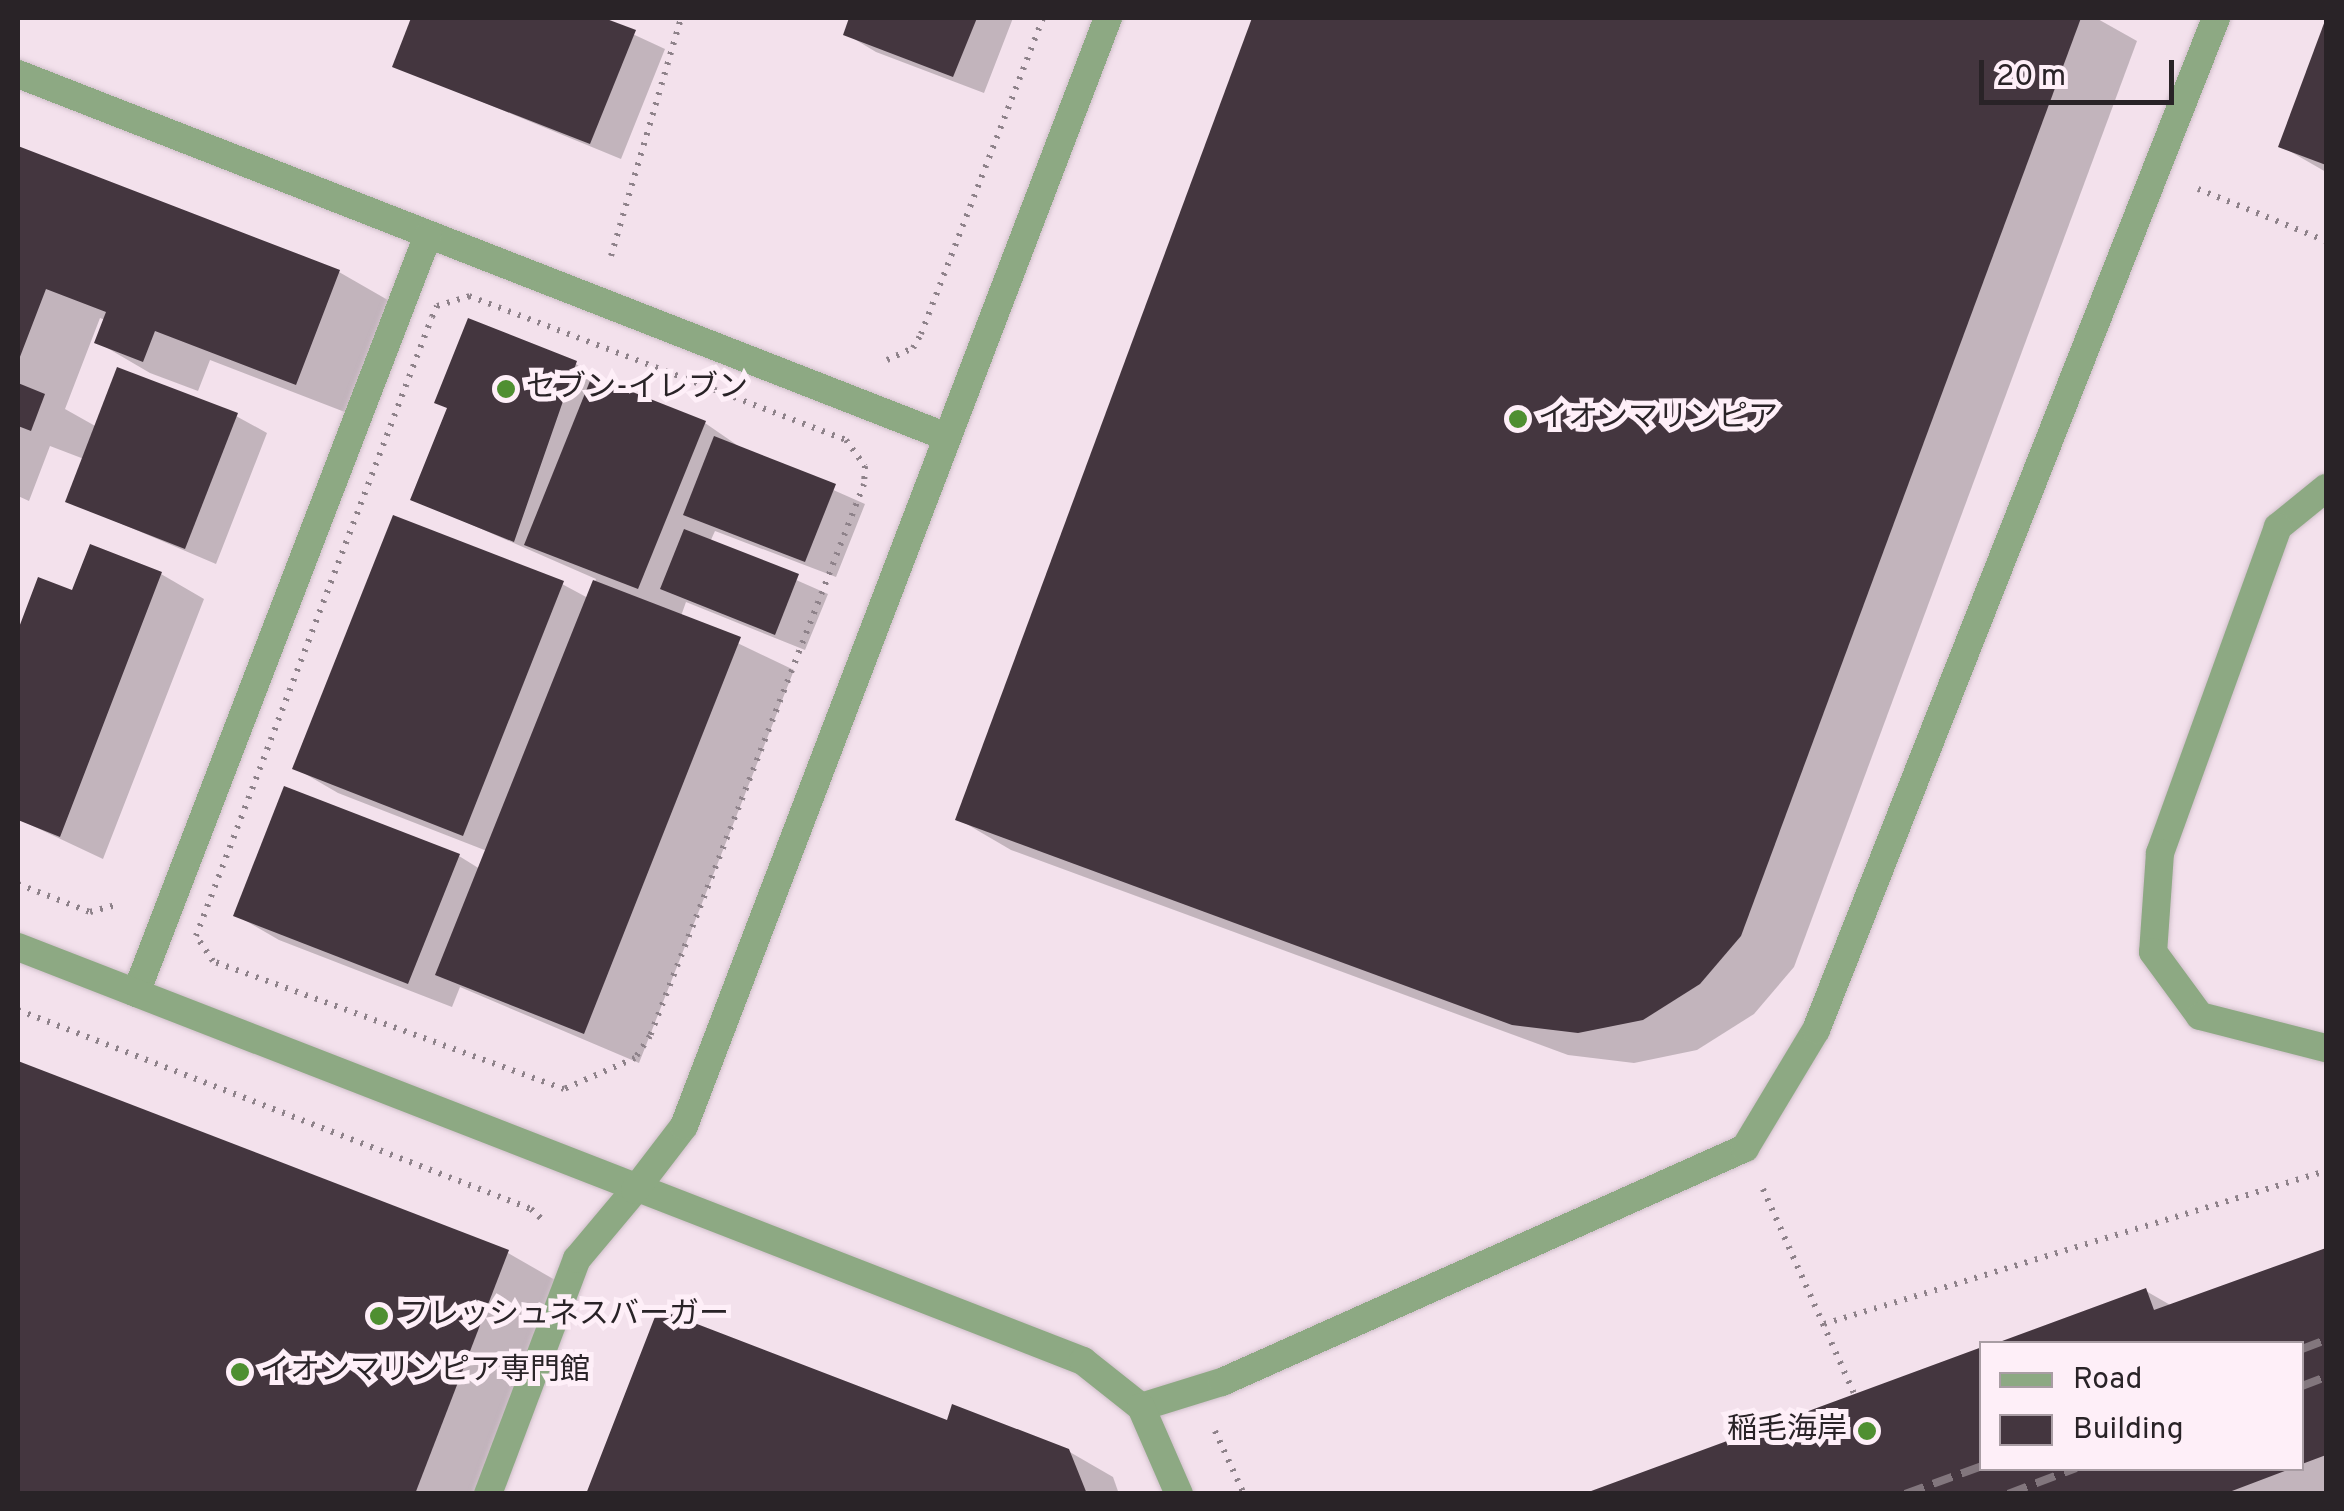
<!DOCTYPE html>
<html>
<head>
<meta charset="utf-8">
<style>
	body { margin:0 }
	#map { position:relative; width:2344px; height:1511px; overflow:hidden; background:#f3e1ec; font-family:Overpass,"Noto Sans JP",sans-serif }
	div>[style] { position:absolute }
	.shadow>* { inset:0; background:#0003 }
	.building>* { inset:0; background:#44363f }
	.path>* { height:6px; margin-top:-3px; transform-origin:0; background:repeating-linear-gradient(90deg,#8e828a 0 2.5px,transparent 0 10.5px) }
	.roads { filter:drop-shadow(0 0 2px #cfbfc9) drop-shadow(0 0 2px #cfbfc9) }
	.service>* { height:28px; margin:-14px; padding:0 14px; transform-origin:14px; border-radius:14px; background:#8da983 }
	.pedestrian>* { height:28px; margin:-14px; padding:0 14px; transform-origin:14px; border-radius:14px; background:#8da983 }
	.minor>* { height:28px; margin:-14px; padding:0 14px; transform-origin:14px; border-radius:14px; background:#8da983 }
	.tertiary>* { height:28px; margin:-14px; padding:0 14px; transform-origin:14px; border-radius:14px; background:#8da983 }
	.rail>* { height:8px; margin-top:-4px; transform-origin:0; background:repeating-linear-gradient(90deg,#82767d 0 20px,transparent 0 30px) }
	.dots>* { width:28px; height:28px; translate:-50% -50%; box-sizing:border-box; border:5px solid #feeff8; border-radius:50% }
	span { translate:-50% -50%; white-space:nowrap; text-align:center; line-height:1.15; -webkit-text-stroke:10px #feeff8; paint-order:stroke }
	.poi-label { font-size:30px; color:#292327 }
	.left { translate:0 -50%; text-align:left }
	.right { translate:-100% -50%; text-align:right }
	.frame { position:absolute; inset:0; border:20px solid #292327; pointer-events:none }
	.legend { position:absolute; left:1979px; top:1341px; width:325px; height:130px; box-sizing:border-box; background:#feeff8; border:2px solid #a99da4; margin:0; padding:12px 18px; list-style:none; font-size:30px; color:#292327 }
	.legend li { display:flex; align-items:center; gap:20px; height:50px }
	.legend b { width:50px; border:2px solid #a99da4 }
	.scale { position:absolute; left:1979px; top:60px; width:195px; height:45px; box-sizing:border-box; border:5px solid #292327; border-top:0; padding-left:12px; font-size:30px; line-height:35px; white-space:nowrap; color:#292327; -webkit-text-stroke:8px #feeff8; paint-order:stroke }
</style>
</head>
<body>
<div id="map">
	<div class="shadow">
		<i style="clip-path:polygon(414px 18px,598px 18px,665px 49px,621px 159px,395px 66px)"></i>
		<i style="clip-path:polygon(852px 18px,931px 18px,931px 32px,937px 18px,1013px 18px,984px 93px,876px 52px,846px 34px)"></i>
		<i style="clip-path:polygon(1255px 18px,2096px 18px,2137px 41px,1794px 967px,1754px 1014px,1697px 1050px,1634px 1063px,1568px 1055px,1011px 850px,958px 819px)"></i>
		<i style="clip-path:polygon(2326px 24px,2326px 172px,2281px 146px)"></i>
		<i style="clip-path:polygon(18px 149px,339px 272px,393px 303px,350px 414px,210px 360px,198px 391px,150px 373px,97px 342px,105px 320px,100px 318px,65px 409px,97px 427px,236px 416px,267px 433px,216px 564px,68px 501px,84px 459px,50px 446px,29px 501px,18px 496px)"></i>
		<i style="clip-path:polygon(576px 364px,605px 384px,705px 423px,747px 452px,865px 504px,836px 577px,715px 531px,710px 542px,828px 594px,805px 650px,686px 602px,681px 616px,794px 670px,639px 1063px,460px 987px,452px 1007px,279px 940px,236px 915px,459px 856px,480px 869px,487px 851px,338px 793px,295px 768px,562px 584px,588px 598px,596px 579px,413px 499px,449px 409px,437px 402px)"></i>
		<i style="clip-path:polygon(161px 574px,204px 599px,103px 859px,18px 819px,18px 637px,39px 580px,74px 593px)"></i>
		<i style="clip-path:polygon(18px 1064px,508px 1253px,562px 1284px,480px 1494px,18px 1494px)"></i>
		<i style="clip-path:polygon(2326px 1251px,2326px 1494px,1592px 1494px,1982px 1468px,2302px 1468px,2302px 1344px,2002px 1344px,2146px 1291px,2172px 1306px)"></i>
		<i style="clip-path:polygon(948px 1423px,1068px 1451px,1113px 1477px,1119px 1494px,589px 1494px)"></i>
	</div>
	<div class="building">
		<i style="clip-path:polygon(411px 18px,604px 18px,636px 30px,590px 144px,392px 67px)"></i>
		<i style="clip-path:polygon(849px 18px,977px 18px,953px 77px,843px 35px)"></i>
		<i style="clip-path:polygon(1252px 18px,2081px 18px,1741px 936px,1700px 984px,1643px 1020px,1578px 1033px,1512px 1025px,955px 820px)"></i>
		<i style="clip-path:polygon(2326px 18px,2326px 165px,2278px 147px)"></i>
		<i style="clip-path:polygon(18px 146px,340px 270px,296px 385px,155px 331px,143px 362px,94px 343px,106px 312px,46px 289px,18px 362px)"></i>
		<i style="clip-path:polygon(468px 318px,577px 361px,514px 542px,410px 500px,447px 408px,434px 403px)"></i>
		<i style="clip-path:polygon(117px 367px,238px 413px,185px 549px,65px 502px)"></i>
		<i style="clip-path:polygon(592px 376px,706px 421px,638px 589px,524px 545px)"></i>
		<i style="clip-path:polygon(18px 383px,45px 394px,31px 431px,18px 426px)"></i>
		<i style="clip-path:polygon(714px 436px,836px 484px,805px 562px,683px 515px)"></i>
		<i style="clip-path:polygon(393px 515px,564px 581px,463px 836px,292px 769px)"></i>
		<i style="clip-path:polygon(684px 529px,799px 574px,775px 635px,660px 589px)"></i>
		<i style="clip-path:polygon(90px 544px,162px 572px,60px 837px,18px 820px,18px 630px,38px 577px,72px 590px)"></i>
		<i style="clip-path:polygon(593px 580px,741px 637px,584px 1034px,435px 975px)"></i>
		<i style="clip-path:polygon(284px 786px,460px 854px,408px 984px,233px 916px)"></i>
		<i style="clip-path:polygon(18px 1061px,509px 1250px,415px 1494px,18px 1494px)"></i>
		<i style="clip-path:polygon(2326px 1248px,2326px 1455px,2302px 1464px,2302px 1344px,1994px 1344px,2146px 1288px,2154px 1310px)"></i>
		<i style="clip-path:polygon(658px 1309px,947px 1420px,952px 1404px,1069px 1449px,1087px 1494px,586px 1494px)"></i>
		<i style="clip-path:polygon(1982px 1347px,1982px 1468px,2290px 1469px,2224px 1494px,1583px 1494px)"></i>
	</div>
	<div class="path">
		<i style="left:2198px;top:189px;width:138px;rotate:22.1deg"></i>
		<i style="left:611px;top:256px;width:248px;rotate:-73.6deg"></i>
		<i style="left:469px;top:296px;width:404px;rotate:20.9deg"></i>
		<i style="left:846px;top:440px;width:32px;rotate:54deg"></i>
		<i style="left:865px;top:466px;width:18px;rotate:93deg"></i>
		<i style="left:864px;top:484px;width:592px;rotate:111.19deg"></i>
		<i style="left:650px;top:1036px;width:27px;rotate:124deg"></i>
		<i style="left:635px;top:1058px;width:77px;rotate:156.4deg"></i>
		<i style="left:564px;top:1089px;width:374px;rotate:-160deg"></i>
		<i style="left:213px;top:961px;width:30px;rotate:-124deg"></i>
		<i style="left:196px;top:936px;width:662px;rotate:-69.13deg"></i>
		<i style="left:432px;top:317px;width:12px;rotate:-66deg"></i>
		<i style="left:437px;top:306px;width:34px;rotate:-17deg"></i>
		<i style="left:887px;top:360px;width:29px;rotate:-25deg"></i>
		<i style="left:913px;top:348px;width:16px;rotate:-60deg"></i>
		<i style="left:921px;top:334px;width:339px;rotate:-68.9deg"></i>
		<i style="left:18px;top:884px;width:77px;rotate:21.3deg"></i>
		<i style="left:90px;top:912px;width:31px;rotate:-15deg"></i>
		<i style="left:18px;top:1010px;width:550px;rotate:21.2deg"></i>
		<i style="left:531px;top:1209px;width:19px;rotate:43deg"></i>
		<i style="left:1763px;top:1189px;width:223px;rotate:66deg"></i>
		<i style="left:1824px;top:1324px;width:525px;rotate:-16.95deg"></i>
		<i style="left:1215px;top:1431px;width:69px;rotate:65.3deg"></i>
	</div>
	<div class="roads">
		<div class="service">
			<i style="left:2326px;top:488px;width:62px;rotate:140.9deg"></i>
			<i style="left:2278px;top:527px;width:347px;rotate:109.9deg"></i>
			<i style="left:2160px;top:853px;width:99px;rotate:94deg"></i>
			<i style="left:2153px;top:952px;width:79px;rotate:53.7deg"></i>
			<i style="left:2200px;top:1016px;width:130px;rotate:14.3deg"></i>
		</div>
		<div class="pedestrian">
			<i style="left:1141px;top:1407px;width:85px;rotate:-17.2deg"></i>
			<i style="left:1222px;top:1382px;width:573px;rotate:-24.1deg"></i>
			<i style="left:1745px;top:1148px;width:138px;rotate:-59deg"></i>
			<i style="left:1816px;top:1030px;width:1088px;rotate:-68.43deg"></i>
		</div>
		<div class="minor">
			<i style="left:18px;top:74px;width:997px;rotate:21.34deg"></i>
			<i style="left:136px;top:993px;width:812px;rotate:-68.93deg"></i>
			<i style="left:488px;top:1494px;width:251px;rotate:-69.3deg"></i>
			<i style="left:577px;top:1259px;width:90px;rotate:-50deg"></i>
		</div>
		<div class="tertiary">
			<i style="left:18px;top:947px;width:1143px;rotate:21.24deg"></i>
			<i style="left:1083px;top:1361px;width:74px;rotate:38.4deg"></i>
			<i style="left:1141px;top:1407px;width:95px;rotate:66.4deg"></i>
			<i style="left:635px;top:1190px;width:81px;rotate:-52.6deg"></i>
			<i style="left:684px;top:1126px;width:1186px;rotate:-69.06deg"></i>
		</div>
	</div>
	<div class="rail">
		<i style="left:2302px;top:1349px;width:26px;rotate:-21deg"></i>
		<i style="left:2302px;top:1386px;width:26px;rotate:-21deg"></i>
		<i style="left:1905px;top:1494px;width:82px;rotate:-20deg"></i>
		<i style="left:2008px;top:1494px;width:73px;rotate:-20.9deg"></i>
	</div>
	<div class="dots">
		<i style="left:506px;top:389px;background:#4f8f31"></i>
		<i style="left:1518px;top:419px;background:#4f8f31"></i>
		<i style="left:379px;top:1316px;background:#4f8f31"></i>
		<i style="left:240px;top:1372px;background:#4f8f31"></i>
		<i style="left:1867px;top:1431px;background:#4f8f31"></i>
	</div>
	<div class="poi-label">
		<span class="left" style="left:526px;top:389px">セブン-イレブン</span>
		<span class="left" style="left:1538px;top:419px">イオンマリンピア</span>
		<span class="left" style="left:399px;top:1316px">フレッシュネスバーガー</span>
		<span class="left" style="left:260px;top:1372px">イオンマリンピア専門館</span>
		<span class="right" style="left:1847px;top:1431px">稲毛海岸</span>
	</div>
	<div class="frame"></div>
	<ul class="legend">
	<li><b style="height:12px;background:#8da983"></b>Road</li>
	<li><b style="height:28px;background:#44363f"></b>Building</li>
	</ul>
	<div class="scale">20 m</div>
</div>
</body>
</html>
